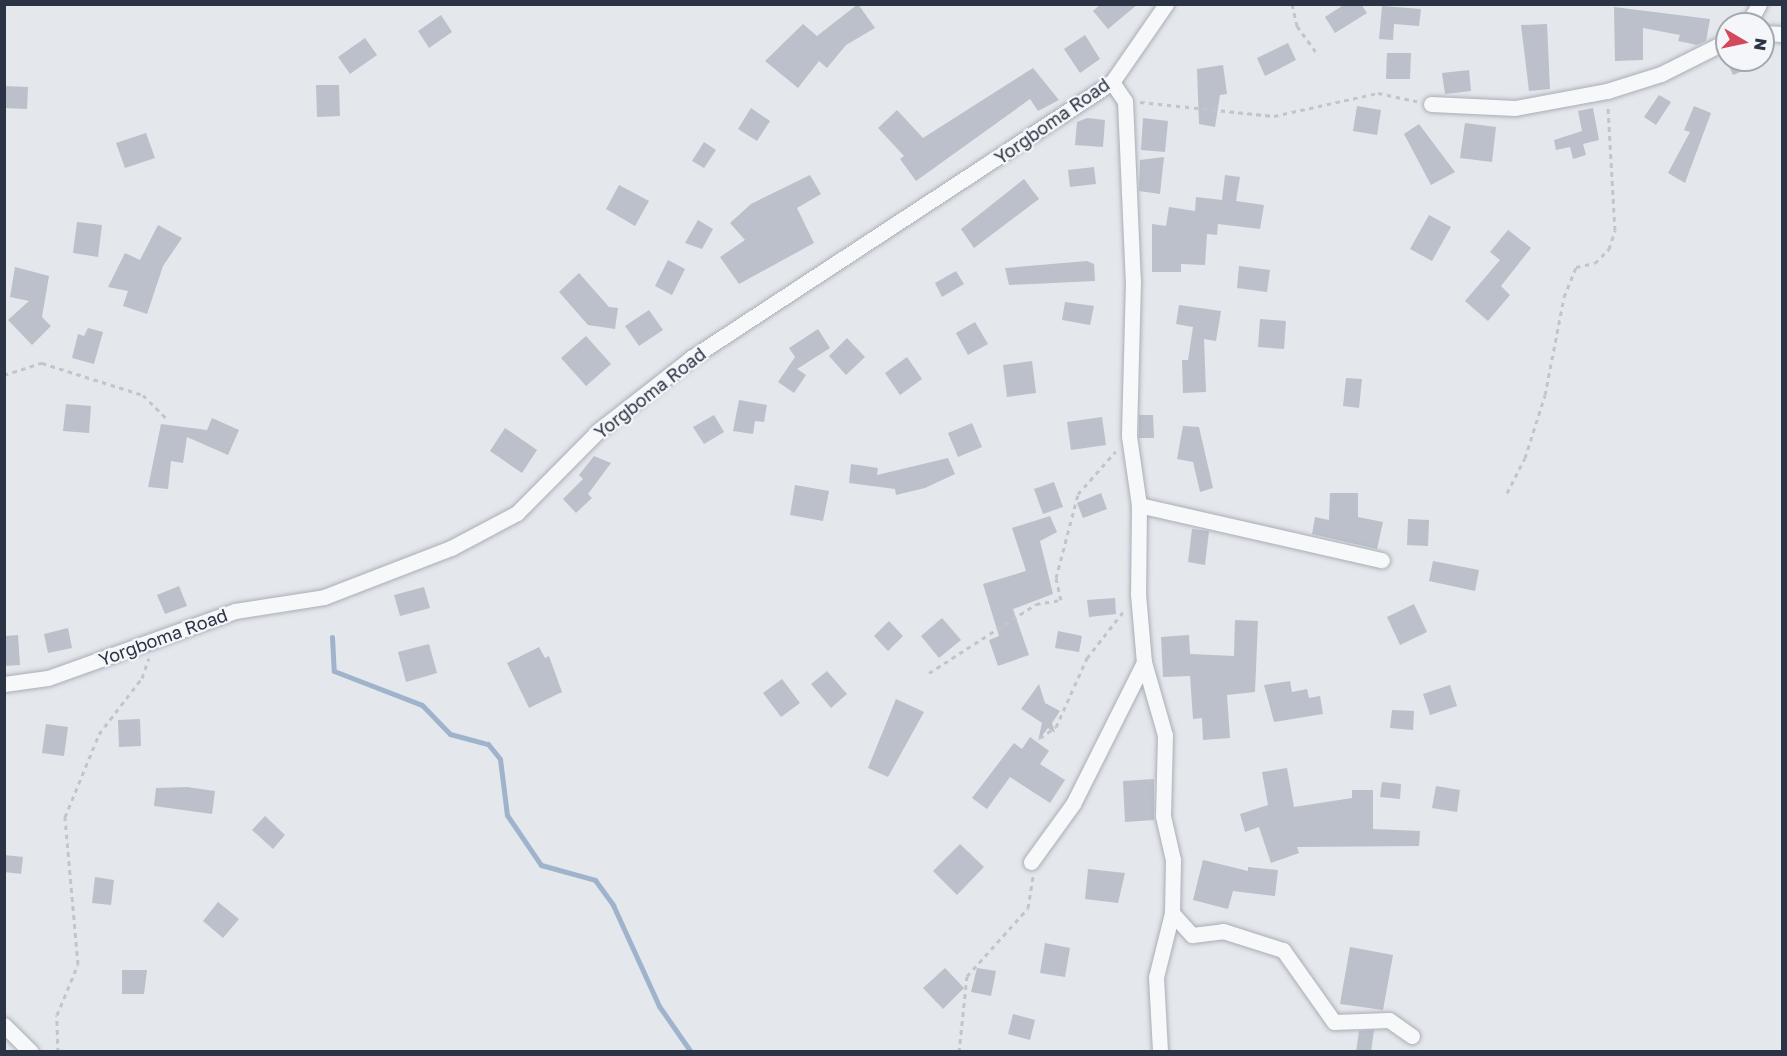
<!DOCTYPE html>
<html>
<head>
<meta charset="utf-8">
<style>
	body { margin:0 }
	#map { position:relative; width:1787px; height:1056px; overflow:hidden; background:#e4e7ec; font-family:"Golos Text",sans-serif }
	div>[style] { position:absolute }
	.stream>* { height:5px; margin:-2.5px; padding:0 2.5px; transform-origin:2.5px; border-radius:2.5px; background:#9fb4cc }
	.building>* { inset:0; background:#bbc0ca }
	.path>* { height:3px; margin-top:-1.5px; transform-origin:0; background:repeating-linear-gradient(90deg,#c2c5cb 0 4.5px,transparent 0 9px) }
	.roads { filter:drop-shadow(0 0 2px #a9aeb7) drop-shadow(0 0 2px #a9aeb7) }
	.street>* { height:15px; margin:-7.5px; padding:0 7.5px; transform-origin:7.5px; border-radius:7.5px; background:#f7f8fa }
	span { translate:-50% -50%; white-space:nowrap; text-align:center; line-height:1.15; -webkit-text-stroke:4.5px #f4f6f9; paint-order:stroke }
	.street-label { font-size:18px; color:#2b3445 }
	.frame { position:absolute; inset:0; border:6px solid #2b3445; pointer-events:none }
	.north { position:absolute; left:1715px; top:12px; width:60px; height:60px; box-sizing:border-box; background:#f4f6f9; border:2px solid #a4a8b1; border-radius:50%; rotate:99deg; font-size:16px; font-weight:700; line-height:24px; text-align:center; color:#2b3445 }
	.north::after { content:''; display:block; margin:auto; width:21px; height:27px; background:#d1495b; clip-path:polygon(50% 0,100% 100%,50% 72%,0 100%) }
</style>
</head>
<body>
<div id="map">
	<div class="stream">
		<i style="left:332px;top:637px;width:34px;rotate:87deg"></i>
		<i style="left:334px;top:671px;width:94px;rotate:21.1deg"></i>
		<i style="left:422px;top:705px;width:40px;rotate:46deg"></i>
		<i style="left:450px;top:734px;width:39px;rotate:15deg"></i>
		<i style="left:488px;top:744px;width:19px;rotate:51deg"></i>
		<i style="left:500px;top:759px;width:56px;rotate:82.9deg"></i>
		<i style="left:507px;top:815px;width:60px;rotate:55.8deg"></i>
		<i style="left:541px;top:865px;width:56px;rotate:15.5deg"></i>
		<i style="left:595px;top:880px;width:31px;rotate:54deg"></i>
		<i style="left:613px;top:905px;width:111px;rotate:65.5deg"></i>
		<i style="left:659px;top:1006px;width:56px;rotate:55.2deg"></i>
	</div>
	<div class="building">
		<i style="clip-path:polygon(858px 4px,875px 28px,846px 45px,827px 68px,819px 61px,798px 88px,765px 61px,803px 24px,817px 36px)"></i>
		<i style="clip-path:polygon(1101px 4px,1138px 4px,1108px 29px,1093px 11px)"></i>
		<i style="clip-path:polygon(1345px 4px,1361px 4px,1367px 13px,1335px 33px,1325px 17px)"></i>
		<i style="clip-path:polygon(1382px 6px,1421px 9px,1419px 26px,1394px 24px,1393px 40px,1379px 39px)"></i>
		<i style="clip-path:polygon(1614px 7px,1710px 19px,1706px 41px,1697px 45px,1678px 41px,1680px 35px,1643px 28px,1643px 60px,1615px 61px)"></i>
		<i style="clip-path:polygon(441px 15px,452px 32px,429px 48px,418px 31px)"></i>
		<i style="clip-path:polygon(1547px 24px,1550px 89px,1529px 91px,1521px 25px)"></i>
		<i style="clip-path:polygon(1085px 35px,1100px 59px,1080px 73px,1064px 49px)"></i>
		<i style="clip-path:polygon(365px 38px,377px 55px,350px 74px,338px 57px)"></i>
		<i style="clip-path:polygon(1288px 43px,1296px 60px,1265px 76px,1257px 58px)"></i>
		<i style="clip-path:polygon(1387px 53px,1411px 53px,1410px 79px,1386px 79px)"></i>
		<i style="clip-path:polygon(1726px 60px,1769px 60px,1733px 75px)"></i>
		<i style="clip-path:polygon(1223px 65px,1227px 94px,1220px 95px,1215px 127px,1199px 124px,1197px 69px)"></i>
		<i style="clip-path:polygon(1033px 68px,1059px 100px,1038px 111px,1030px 99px,916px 181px,900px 159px,904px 156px,878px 128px,897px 110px,923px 138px)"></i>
		<i style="clip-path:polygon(1469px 70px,1471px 91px,1445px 94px,1442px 73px)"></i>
		<i style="clip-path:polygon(316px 85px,339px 85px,340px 116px,317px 117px)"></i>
		<i style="clip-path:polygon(4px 86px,28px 87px,27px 109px,4px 108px)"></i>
		<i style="clip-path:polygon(1659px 95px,1671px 102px,1656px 125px,1644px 117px)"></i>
		<i style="clip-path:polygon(1357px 106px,1381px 110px,1377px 135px,1353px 131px)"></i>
		<i style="clip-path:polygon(1694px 106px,1711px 113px,1685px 183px,1668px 173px,1690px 132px,1684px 130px)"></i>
		<i style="clip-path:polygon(751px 108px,770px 121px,757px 141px,738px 129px)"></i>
		<i style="clip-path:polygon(1593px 108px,1599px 140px,1583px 144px,1586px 155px,1573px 159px,1570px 147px,1556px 150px,1554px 140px,1582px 131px,1578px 111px)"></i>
		<i style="clip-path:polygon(1087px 118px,1105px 120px,1103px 147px,1075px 145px,1077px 122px)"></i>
		<i style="clip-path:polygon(1143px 118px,1168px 121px,1165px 152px,1141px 150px)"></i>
		<i style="clip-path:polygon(1465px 123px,1496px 127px,1492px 162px,1460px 158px)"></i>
		<i style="clip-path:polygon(1419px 124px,1455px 172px,1431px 185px,1404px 134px)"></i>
		<i style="clip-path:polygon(146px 133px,155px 158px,125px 168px,116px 143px)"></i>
		<i style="clip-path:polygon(704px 142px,716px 150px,704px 168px,692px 161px)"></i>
		<i style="clip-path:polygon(1164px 157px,1160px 194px,1139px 191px,1140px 160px)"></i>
		<i style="clip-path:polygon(1094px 167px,1096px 184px,1070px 187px,1068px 170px)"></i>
		<i style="clip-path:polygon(810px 175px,821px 194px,797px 208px,814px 243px,739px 284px,720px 257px,745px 240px,730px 223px,751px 204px)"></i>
		<i style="clip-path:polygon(1225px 175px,1240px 177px,1236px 201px,1264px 205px,1260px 229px,1218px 224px,1217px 235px,1207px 234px,1205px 265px,1181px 264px,1181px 272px,1152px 272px,1152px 224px,1166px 226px,1169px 207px,1195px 211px,1196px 197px,1222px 200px)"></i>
		<i style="clip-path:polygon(1024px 179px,1039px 199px,974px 248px,961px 229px)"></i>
		<i style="clip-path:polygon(619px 185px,649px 201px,635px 226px,606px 209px)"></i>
		<i style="clip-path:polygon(1429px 215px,1451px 227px,1432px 261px,1410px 249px)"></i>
		<i style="clip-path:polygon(698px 220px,713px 229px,702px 249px,685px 243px)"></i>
		<i style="clip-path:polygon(77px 222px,102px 225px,98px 257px,73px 253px)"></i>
		<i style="clip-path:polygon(158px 225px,182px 238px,163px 266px,147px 314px,123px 306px,128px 291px,108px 287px,125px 253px,140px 260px)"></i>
		<i style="clip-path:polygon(1508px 230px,1531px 248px,1501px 286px,1510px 295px,1488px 321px,1465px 301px,1500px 260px,1490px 252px)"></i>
		<i style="clip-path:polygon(668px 260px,685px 269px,672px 295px,655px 286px)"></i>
		<i style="clip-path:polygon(1087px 261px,1094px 264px,1095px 281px,1009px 285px,1005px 268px)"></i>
		<i style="clip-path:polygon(1239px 266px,1270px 270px,1267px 292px,1237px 288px)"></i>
		<i style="clip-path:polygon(15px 267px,49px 276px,42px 317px,51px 326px,32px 345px,8px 320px,29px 301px,10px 297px)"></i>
		<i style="clip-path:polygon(956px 271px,964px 284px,942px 297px,935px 283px)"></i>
		<i style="clip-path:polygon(579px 273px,609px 307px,618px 308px,615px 329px,588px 325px,559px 292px)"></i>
		<i style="clip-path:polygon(1065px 302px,1094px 306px,1090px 325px,1062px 320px)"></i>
		<i style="clip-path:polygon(1179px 305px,1221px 311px,1216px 341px,1204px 339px,1206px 392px,1183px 393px,1182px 360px,1188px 360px,1193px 327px,1176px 324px)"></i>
		<i style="clip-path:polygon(649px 310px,663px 330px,639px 346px,625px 326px)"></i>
		<i style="clip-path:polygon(1260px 319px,1286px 321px,1284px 349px,1258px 347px)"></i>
		<i style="clip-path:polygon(975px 322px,988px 344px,968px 355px,956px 333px)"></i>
		<i style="clip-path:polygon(88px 328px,103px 332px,94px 364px,72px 358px,78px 334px,84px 336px)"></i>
		<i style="clip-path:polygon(818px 329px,830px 348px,797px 369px,806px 375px,794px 393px,778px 382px,795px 357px,789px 348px)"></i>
		<i style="clip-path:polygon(586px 336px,611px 364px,586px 386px,561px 358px)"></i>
		<i style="clip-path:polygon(847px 338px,865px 357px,846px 375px,829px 356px)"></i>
		<i style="clip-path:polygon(907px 357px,922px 379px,900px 395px,885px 373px)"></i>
		<i style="clip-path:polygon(1032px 361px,1036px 393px,1007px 397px,1003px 365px)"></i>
		<i style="clip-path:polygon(1346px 378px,1362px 379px,1359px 408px,1343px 406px)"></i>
		<i style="clip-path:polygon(739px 400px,767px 405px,764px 422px,755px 421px,753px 434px,733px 431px)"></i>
		<i style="clip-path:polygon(66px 404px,91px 406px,89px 433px,63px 431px)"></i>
		<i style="clip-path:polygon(714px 415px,724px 432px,704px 444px,693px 427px)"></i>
		<i style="clip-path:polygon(1139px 415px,1153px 415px,1154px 438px,1139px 438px)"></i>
		<i style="clip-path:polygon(1102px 417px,1106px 445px,1071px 450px,1067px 422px)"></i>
		<i style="clip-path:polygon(212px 418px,239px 430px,228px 455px,187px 437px,183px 463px,171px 461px,168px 489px,148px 487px,161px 424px,207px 430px)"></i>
		<i style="clip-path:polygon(972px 423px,982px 447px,958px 457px,948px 433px)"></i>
		<i style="clip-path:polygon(1183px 426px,1199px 427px,1213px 488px,1200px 492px,1193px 462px,1177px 459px)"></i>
		<i style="clip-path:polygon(505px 428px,537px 450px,522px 473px,490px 451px)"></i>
		<i style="clip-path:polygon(594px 456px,611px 463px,588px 494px,592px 498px,576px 513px,563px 499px,583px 479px,579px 475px)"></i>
		<i style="clip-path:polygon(948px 458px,955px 474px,925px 488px,896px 495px,895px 489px,849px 483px,851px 464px,878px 468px,877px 475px)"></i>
		<i style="clip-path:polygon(1054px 482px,1063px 507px,1043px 514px,1034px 489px)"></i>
		<i style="clip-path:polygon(795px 485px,829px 491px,823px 521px,790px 515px)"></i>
		<i style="clip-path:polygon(1101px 493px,1107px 509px,1083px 518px,1077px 503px)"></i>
		<i style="clip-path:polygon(1330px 493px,1358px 493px,1358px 517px,1383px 522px,1377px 549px,1312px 534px,1315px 517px,1329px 520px)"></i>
		<i style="clip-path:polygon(1050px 516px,1057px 532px,1040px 541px,1053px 594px,1013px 609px,1029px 655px,998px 666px,989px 640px,999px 636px,983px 584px,1026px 571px,1012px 528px)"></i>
		<i style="clip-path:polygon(1408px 519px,1429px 520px,1428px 546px,1407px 545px)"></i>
		<i style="clip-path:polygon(1192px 529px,1209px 531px,1205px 565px,1188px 562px)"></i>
		<i style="clip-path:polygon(1433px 561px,1479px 570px,1475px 591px,1429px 581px)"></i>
		<i style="clip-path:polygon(179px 586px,187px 606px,165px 614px,157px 595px)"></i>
		<i style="clip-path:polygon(424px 587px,430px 608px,400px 616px,394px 595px)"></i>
		<i style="clip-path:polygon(1115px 598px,1116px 614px,1089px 617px,1087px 600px)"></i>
		<i style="clip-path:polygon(1414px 604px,1427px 632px,1400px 645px,1387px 617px)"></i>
		<i style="clip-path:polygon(942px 618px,961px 640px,939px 658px,921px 636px)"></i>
		<i style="clip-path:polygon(1235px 620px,1258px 621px,1255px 692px,1227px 695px,1230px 738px,1203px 740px,1202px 718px,1193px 719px,1190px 676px,1163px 677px,1161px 637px,1189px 635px,1190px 654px,1234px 656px)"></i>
		<i style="clip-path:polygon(889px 621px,903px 636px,888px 651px,874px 636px)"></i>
		<i style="clip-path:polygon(68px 628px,72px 648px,48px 653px,44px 634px)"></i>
		<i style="clip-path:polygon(1058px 631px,1082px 636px,1079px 652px,1055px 648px)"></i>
		<i style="clip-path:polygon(18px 635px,20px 665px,4px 666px,4px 636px)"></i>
		<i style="clip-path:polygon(429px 644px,437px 673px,406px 682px,398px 652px)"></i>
		<i style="clip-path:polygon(539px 647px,545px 658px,549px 656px,562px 692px,529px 708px,507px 663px)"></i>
		<i style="clip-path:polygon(827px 671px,847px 694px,831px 708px,811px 684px)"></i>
		<i style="clip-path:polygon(782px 679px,800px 703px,781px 717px,763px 693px)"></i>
		<i style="clip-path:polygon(1290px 681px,1292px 692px,1307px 689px,1309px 698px,1320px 696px,1323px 714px,1274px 722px,1264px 685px)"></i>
		<i style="clip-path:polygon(1039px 684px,1045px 703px,1060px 711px,1052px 723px,1055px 733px,1048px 728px,1038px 741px,1042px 723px,1021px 709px)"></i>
		<i style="clip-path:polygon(1450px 685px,1457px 706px,1430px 715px,1423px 694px)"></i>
		<i style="clip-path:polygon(896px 699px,924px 712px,888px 777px,868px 768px)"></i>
		<i style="clip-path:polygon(1392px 710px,1414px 711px,1413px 730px,1390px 728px)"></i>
		<i style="clip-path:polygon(140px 719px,141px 746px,119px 747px,118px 720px)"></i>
		<i style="clip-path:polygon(46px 724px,68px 727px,64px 756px,42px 753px)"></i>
		<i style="clip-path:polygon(1030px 737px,1049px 751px,1040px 764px,1065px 780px,1050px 803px,1010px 777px,987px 809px,972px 798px,1014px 743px,1022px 749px)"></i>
		<i style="clip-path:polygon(1287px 768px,1294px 807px,1352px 798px,1352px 790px,1373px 790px,1373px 829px,1420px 831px,1419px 846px,1297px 847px,1299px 853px,1271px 863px,1259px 827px,1245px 832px,1240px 814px,1268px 805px,1262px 772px)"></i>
		<i style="clip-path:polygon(1154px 779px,1154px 820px,1125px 822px,1123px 781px)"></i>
		<i style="clip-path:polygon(1382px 782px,1401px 784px,1400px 799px,1380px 797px)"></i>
		<i style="clip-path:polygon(1436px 786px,1460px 790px,1457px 812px,1432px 808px)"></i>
		<i style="clip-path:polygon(187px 787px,215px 791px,212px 814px,154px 806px,156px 788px)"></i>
		<i style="clip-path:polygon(265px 816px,285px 835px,273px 849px,252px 830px)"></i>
		<i style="clip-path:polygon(960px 844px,984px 867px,957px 895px,933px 871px)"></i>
		<i style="clip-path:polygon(4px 855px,23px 857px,21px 874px,4px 872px)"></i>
		<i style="clip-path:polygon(1203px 860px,1248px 871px,1248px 867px,1278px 870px,1275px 896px,1233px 891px,1228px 909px,1193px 900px)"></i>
		<i style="clip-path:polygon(1088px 869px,1125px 873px,1118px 903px,1085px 899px)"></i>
		<i style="clip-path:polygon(95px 877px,114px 880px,111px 905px,92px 903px)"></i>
		<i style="clip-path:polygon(218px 902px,239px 919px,223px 938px,203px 921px)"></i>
		<i style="clip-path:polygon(1045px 943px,1070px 948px,1065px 977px,1040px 973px)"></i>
		<i style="clip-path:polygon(1350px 947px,1393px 955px,1383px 1010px,1340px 1004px)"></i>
		<i style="clip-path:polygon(945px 968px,964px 988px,943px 1009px,923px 988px)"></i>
		<i style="clip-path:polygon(977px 968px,996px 971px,991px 996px,971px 992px)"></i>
		<i style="clip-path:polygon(122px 970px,147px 970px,144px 994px,122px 994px)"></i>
		<i style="clip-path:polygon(1013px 1014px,1035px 1020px,1030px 1040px,1008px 1034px)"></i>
		<i style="clip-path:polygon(1374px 1030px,1371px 1052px,1356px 1052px,1359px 1031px)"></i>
	</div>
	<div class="path">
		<i style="left:1292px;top:4px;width:23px;rotate:77deg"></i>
		<i style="left:1297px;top:26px;width:36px;rotate:54deg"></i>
		<i style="left:1140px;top:102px;width:135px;rotate:6deg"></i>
		<i style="left:1274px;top:116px;width:107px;rotate:-12.5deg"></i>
		<i style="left:1378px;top:93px;width:40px;rotate:12deg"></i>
		<i style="left:4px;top:375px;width:40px;rotate:-18deg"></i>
		<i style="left:42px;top:363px;width:106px;rotate:17.6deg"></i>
		<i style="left:143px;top:395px;width:34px;rotate:45deg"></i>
		<i style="left:1507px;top:493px;width:39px;rotate:-63deg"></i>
		<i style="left:1525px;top:458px;width:66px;rotate:-72.4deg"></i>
		<i style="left:1545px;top:395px;width:100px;rotate:-79deg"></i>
		<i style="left:1564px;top:297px;width:32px;rotate:-68deg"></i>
		<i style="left:1576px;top:267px;width:19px;rotate:-12deg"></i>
		<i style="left:1595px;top:263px;width:20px;rotate:-45deg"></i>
		<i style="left:1609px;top:249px;width:20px;rotate:-72deg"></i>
		<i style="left:1615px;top:230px;width:122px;rotate:-93.3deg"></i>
		<i style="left:929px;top:673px;width:127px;rotate:-32.8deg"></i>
		<i style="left:1036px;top:604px;width:25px;rotate:-9deg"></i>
		<i style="left:1061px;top:600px;width:23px;rotate:-103deg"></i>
		<i style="left:1056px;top:578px;width:87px;rotate:-75.3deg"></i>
		<i style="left:1078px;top:494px;width:57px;rotate:-48.5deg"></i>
		<i style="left:1040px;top:738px;width:19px;rotate:-35deg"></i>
		<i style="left:1056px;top:727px;width:76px;rotate:-65.8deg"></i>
		<i style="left:1087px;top:658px;width:58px;rotate:-52deg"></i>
		<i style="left:58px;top:1052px;width:37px;rotate:-92deg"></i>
		<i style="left:57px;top:1015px;width:55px;rotate:-67.6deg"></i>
		<i style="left:78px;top:964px;width:148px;rotate:-95.1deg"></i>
		<i style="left:65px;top:817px;width:90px;rotate:-67.7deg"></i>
		<i style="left:99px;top:734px;width:71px;rotate:-52.5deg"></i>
		<i style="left:142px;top:678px;width:21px;rotate:-71deg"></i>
		<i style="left:959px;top:1052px;width:76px;rotate:-84deg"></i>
		<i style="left:967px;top:976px;width:91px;rotate:-48.1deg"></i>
		<i style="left:1028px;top:908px;width:32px;rotate:-81deg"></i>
	</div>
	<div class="roads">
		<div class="street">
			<i style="left:1748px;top:24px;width:23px;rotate:-61deg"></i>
			<i style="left:1763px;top:33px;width:19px;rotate:3deg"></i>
			<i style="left:1112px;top:82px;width:23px;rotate:56deg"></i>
			<i style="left:1125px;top:101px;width:180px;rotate:87.5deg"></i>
			<i style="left:1133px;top:281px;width:155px;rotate:91.5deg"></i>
			<i style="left:1129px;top:436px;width:70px;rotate:81.8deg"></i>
			<i style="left:1139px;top:505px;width:89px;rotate:90.6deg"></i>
			<i style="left:1138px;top:594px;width:68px;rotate:85deg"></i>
			<i style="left:1144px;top:662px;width:76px;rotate:74deg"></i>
			<i style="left:1165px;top:735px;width:81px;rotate:91.4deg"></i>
			<i style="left:1163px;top:816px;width:45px;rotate:77.2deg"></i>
			<i style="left:1173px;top:860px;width:53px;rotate:91.1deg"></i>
			<i style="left:1172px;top:913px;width:66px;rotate:104deg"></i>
			<i style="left:1156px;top:977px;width:75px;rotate:86.9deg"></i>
			<i style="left:1431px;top:104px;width:84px;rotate:2.7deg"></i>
			<i style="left:1515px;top:108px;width:94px;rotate:-10.5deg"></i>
			<i style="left:1607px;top:91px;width:57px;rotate:-17.5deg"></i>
			<i style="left:1661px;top:74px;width:74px;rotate:-26.6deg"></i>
			<i style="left:1139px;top:505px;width:249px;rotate:12.8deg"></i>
			<i style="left:4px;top:684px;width:44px;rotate:-7.8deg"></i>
			<i style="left:48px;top:678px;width:199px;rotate:-19.7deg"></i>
			<i style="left:235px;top:611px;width:90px;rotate:-8.9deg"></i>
			<i style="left:324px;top:597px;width:136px;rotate:-21.1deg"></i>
			<i style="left:451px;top:548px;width:75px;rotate:-27.9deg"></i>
			<i style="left:517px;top:513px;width:117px;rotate:-45.3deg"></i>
			<i style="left:599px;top:430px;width:117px;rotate:-38deg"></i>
			<i style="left:691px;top:358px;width:503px;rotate:-33.25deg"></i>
			<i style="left:1112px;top:82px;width:95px;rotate:-55.3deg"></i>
			<i style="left:1031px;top:862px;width:72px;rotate:-54.1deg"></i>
			<i style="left:1073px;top:804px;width:159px;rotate:-63.4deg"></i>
			<i style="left:1172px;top:913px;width:30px;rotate:48deg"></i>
			<i style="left:1192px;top:935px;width:31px;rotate:-7deg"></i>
			<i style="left:1223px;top:931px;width:63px;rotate:17.6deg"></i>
			<i style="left:1283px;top:950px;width:88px;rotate:54.7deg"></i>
			<i style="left:1334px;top:1022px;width:55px;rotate:-2.1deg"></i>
			<i style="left:1389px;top:1020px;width:28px;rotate:35deg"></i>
			<i style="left:4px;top:1025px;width:38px;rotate:45deg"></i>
		</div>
	</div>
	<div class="street-label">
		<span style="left:1052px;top:121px;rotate:-35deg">Yorgboma Road</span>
		<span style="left:650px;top:393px;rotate:-38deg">Yorgboma Road</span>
		<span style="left:163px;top:637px;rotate:-20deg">Yorgboma Road</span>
	</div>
	<div class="frame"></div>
	<div class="north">N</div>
</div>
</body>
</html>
